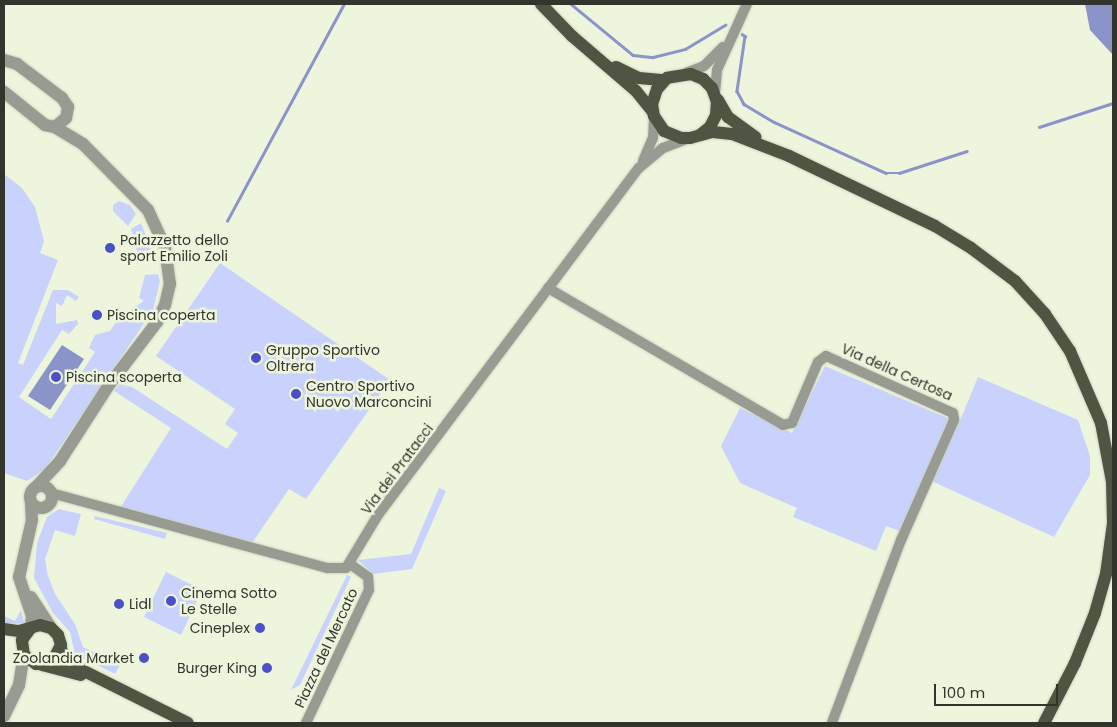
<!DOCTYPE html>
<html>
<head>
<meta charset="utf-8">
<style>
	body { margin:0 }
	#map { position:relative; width:1117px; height:727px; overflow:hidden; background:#edf5dd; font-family:Poppins,sans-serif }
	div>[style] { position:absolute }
	.green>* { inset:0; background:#c8d2fd }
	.water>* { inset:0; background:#8a94c8 }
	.stream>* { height:2.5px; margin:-1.25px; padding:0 1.25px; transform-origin:1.25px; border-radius:1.25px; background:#8a94c8 }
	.roads { filter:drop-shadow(0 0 1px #cbd2bd) drop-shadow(0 0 1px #cbd2bd) }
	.minor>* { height:10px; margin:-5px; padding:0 5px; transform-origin:5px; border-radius:5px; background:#979b91 }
	.tertiary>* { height:12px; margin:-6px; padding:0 6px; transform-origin:6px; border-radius:6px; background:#979b91 }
	.tertiary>.ring { margin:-6px; padding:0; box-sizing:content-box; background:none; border:12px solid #979b91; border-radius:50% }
	.primary>* { height:12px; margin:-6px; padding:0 6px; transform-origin:6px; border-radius:6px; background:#4f5543 }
	.dots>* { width:14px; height:14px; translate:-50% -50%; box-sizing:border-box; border:2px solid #edf5dd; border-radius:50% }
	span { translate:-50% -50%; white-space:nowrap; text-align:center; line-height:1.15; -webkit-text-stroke:5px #edf5dd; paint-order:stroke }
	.poi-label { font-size:14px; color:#32352c }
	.left { translate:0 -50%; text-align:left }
	.right { translate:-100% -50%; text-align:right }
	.street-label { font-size:14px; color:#32352c }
	.frame { position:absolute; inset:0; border:5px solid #32352c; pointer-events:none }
	.scale { position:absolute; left:934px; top:684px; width:124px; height:22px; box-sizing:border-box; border:2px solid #32352c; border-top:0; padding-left:6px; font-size:15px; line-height:18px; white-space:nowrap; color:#32352c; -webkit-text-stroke:4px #edf5dd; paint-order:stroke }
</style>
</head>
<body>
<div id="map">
	<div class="green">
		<i style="clip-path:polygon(4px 174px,22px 188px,35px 207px,44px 241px,40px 253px,58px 260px,18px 363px,23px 365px,53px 290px,68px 290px,79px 297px,76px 301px,67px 295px,62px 306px,56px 303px,56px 324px,77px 320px,78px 324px,69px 334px,62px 330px,19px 397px,51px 419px,95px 352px,89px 348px,95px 335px,110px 331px,119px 318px,144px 301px,139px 298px,145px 275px,158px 274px,160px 281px,153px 310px,45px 469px,27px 481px,4px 473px)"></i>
		<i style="clip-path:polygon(119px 201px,130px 205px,136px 214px,128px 226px,113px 211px,113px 205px)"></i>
		<i style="clip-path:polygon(141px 223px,151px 248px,148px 258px,138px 255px,131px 229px)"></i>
		<i style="clip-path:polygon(220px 263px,390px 380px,306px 499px,289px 489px,252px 543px,120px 508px,171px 428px,114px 391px,120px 384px,132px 387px,227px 449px,238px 433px,225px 424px,235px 409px,156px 356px)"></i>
		<i style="clip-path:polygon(825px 366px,959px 423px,978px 377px,1078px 420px,1090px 456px,1090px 475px,1054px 537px,927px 479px,900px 531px,886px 526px,876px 551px,793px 517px,797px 508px,740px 483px,721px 446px,740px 408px,792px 433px)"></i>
		<i style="clip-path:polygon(439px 488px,446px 491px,412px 569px,373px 574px,358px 560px,411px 554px)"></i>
		<i style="clip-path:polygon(59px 509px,81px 514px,75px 536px,55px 530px,45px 559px,48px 576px,55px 594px,75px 624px,83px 647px,120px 665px,115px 674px,75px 654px,70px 632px,53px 613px,34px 578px,37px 543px,47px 517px)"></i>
		<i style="clip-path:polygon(95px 516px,167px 533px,165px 539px,94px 519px)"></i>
		<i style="clip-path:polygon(166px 572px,202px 590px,181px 635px,144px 617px)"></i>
		<i style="clip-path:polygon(347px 575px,351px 577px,300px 685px,291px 690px)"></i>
		<i style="clip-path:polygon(21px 610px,24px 623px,4px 624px,4px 616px,15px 621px)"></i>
	</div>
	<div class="water">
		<i style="clip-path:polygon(1085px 4px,1113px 4px,1113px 55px,1090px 30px)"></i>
		<i style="clip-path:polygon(62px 345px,84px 359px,50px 410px,28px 396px)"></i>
	</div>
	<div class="stream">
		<i style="left:571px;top:4px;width:80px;rotate:39.4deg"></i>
		<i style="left:633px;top:55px;width:20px;rotate:6deg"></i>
		<i style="left:653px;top:57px;width:33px;rotate:-14deg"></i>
		<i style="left:685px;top:49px;width:47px;rotate:-31deg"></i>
		<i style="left:742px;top:34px;width:4px;rotate:34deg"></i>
		<i style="left:745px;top:36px;width:56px;rotate:98.3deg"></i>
		<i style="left:737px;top:91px;width:15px;rotate:62deg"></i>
		<i style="left:744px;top:104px;width:35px;rotate:31deg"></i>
		<i style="left:774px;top:122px;width:123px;rotate:24.5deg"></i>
		<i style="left:886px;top:173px;width:13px"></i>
		<i style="left:899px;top:173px;width:71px;rotate:-17.9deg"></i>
		<i style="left:1039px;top:127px;width:78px;rotate:-18deg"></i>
		<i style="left:227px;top:221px;width:247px;rotate:-61.7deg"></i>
	</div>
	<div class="roads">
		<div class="minor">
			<i style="left:686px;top:73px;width:19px;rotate:-21deg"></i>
			<i style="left:704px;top:66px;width:27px;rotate:-45deg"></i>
			<i style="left:715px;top:93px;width:23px;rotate:-85deg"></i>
			<i style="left:717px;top:70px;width:72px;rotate:-65.6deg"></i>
			<i style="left:643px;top:161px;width:25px;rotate:-67deg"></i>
			<i style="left:653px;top:138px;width:22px;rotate:-87deg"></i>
			<i style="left:548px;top:288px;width:272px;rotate:30.2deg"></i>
			<i style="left:783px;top:425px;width:9px;rotate:-13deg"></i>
			<i style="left:792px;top:423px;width:66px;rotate:-66.9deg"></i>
			<i style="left:818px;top:362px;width:10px;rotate:-37deg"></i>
			<i style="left:826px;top:356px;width:139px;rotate:24.2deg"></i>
			<i style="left:953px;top:413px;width:7px;rotate:82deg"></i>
			<i style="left:954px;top:420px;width:131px;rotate:113.8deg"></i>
			<i style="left:901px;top:540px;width:196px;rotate:110.7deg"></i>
			<i style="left:51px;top:493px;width:287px;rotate:15.2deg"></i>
			<i style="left:328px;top:568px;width:18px"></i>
			<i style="left:346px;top:568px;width:62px;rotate:-58.9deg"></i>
			<i style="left:378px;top:515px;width:434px;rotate:-53.1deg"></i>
			<i style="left:639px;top:168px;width:31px;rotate:-40deg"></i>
			<i style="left:663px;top:148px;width:25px;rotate:-21deg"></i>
			<i style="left:306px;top:723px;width:147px;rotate:-64.7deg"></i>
			<i style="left:369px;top:590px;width:13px;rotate:-94deg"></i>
			<i style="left:368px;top:577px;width:22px;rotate:-144deg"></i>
		</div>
		<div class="tertiary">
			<i style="left:4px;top:60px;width:14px;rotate:17deg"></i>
			<i style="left:17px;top:64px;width:56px;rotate:37.1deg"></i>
			<i style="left:62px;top:98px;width:11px;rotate:56deg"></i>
			<i style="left:68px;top:107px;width:11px;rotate:100deg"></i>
			<i style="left:66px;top:118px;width:14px;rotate:141deg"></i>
			<i style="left:55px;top:127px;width:10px;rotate:-169deg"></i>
			<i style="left:45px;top:125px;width:53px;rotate:-141.2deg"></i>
			<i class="ring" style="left:30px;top:486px;width:10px;height:10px"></i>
			<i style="left:36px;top:487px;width:35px;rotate:-47deg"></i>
			<i style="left:60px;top:461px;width:90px;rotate:-57.2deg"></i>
			<i style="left:109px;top:385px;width:79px;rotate:-52.7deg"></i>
			<i style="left:157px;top:322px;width:19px;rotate:-65deg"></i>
			<i style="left:165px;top:305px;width:22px;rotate:-77deg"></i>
			<i style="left:170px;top:284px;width:37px;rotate:-98deg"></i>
			<i style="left:165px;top:247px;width:41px;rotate:-114.7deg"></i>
			<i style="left:148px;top:210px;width:93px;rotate:-134.6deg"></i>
			<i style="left:83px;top:144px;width:33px;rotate:-149deg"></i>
			<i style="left:31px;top:503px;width:17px;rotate:87deg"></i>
			<i style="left:32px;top:520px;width:58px;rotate:102.8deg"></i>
			<i style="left:19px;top:577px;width:41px;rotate:71.6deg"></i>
			<i style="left:32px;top:616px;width:12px;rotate:95deg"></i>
			<i style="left:31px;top:597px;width:37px;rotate:57deg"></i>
			<i style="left:4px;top:716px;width:34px;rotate:-64deg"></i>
			<i style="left:19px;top:685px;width:30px;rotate:-81deg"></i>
		</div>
		<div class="primary">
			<i style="left:541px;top:4px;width:45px;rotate:45.9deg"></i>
			<i style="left:572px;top:36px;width:84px;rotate:40.7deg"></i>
			<i style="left:636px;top:91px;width:27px;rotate:51deg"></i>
			<i style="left:616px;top:67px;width:25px;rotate:26deg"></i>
			<i style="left:639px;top:78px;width:25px;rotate:5deg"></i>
			<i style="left:718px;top:100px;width:20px;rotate:60deg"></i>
			<i style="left:728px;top:117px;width:34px;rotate:36deg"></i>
			<i style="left:700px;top:135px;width:13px;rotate:-39deg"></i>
			<i style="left:710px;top:127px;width:13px;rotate:-63deg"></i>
			<i style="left:716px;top:115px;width:13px;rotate:-86deg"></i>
			<i style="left:717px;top:102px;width:15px;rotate:-110deg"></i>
			<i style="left:712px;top:88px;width:13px;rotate:-135deg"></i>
			<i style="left:703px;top:79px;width:13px;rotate:-157deg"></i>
			<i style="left:691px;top:74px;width:24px;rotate:171deg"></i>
			<i style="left:667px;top:78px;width:15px;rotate:132deg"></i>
			<i style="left:657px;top:89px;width:16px;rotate:108deg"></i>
			<i style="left:652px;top:104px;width:12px;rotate:81deg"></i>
			<i style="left:654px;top:116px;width:18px;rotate:56deg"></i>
			<i style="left:664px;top:131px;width:18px;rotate:22deg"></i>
			<i style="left:681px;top:138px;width:9px"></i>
			<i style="left:690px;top:138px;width:24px;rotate:-15deg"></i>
			<i style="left:713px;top:132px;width:19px;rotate:6deg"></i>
			<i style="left:732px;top:134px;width:61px;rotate:21.1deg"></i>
			<i style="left:789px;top:156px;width:162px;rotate:25.6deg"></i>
			<i style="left:935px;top:226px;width:42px;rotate:31.4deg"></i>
			<i style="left:971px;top:248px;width:55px;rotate:36.9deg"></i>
			<i style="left:1015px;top:281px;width:45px;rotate:47.7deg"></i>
			<i style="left:1045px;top:314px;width:45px;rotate:56deg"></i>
			<i style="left:1070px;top:351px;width:78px;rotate:66.7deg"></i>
			<i style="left:1101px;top:423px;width:60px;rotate:79.4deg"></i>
			<i style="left:1112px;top:482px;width:41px;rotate:88.6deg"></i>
			<i style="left:1113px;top:523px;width:51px;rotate:97.8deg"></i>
			<i style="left:1106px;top:574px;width:41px;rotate:105.8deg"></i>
			<i style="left:1095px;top:613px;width:54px;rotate:111.8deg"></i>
			<i style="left:1075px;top:663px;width:68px;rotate:117.3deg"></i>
			<i style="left:4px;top:629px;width:15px;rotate:8deg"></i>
			<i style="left:19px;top:631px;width:22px;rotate:-16deg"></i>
			<i style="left:40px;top:625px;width:11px;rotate:15deg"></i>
			<i style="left:51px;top:628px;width:10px;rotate:45deg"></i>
			<i style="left:58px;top:635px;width:10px;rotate:73deg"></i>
			<i style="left:61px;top:645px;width:19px;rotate:118deg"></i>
			<i style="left:52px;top:662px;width:16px;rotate:173deg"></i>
			<i style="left:36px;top:664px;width:15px;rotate:-143deg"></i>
			<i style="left:24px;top:655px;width:15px;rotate:-98deg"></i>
			<i style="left:22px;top:640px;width:14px;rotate:-54deg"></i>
			<i style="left:61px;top:649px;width:10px;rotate:66deg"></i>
			<i style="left:65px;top:658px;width:14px;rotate:39deg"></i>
			<i style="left:76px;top:667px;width:125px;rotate:26.6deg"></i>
			<i style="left:42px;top:665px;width:40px;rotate:14.4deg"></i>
		</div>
	</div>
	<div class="dots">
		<i style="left:110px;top:248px;background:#4b50c6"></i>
		<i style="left:97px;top:315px;background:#4b50c6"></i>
		<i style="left:256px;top:358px;background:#4b50c6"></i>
		<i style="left:56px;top:377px;background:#4b50c6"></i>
		<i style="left:296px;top:394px;background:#4b50c6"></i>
		<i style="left:171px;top:601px;background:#4b50c6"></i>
		<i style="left:119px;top:604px;background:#4b50c6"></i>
		<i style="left:260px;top:628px;background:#4b50c6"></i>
		<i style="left:144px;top:658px;background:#4b50c6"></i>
		<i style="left:267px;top:668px;background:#4b50c6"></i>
	</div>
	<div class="poi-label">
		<span class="left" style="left:120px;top:248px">Palazzetto dello<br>sport Emilio Zoli</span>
		<span class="left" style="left:107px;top:315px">Piscina coperta</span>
		<span class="left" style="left:266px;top:358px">Gruppo Sportivo<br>Oltrera</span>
		<span class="left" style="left:66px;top:377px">Piscina scoperta</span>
		<span class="left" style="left:306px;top:394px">Centro Sportivo<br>Nuovo Marconcini</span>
		<span class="left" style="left:181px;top:601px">Cinema Sotto<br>Le Stelle</span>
		<span class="left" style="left:129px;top:604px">Lidl</span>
		<span class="right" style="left:250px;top:628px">Cineplex</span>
		<span class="right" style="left:134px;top:658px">Zoolandia Market</span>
		<span class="right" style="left:257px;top:668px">Burger King</span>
	</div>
	<div class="street-label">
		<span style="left:897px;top:372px;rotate:24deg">Via della Certosa</span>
		<span style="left:397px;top:469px;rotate:-53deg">Via dei Pratacci</span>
		<span style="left:326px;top:648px;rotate:-65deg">Piazza del Mercato</span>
	</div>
	<div class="frame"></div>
	<div class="scale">100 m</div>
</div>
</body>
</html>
